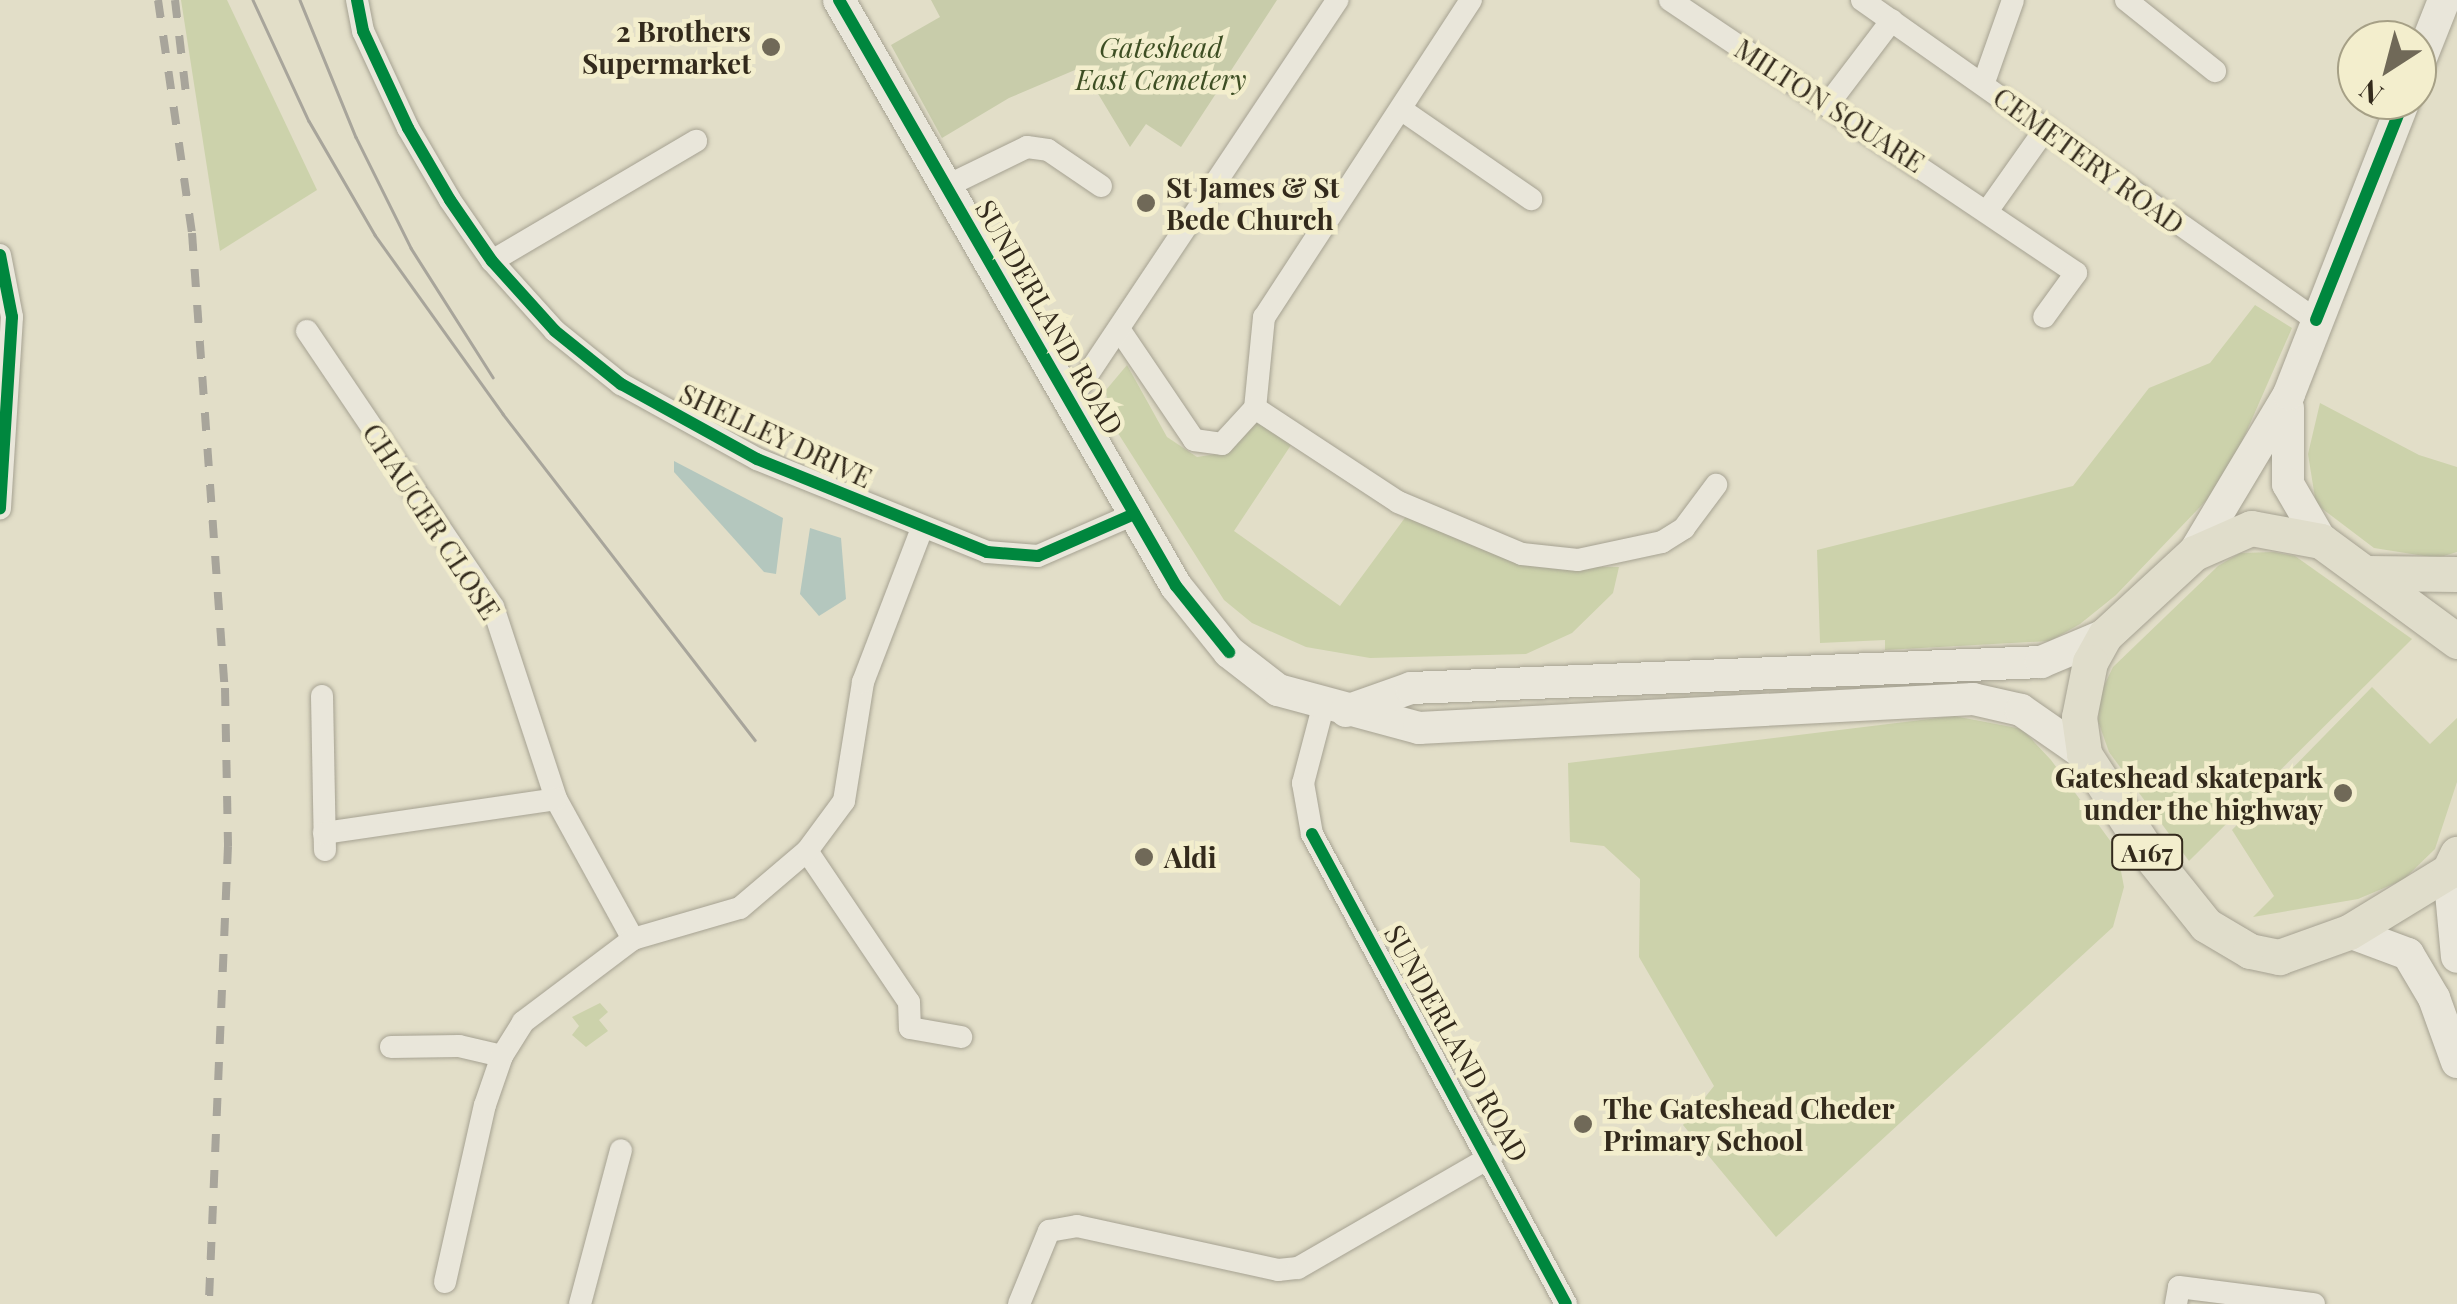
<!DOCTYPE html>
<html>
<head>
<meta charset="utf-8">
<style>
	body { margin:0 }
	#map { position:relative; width:2457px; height:1304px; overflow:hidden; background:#e2dec8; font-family:"Playfair Display",serif }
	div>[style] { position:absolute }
	.green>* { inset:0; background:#ccd2ab }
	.cemetery>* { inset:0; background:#c8ccaa }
	.water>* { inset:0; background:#b4c7be }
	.roads { filter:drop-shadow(0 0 2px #a6a292) drop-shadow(0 0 2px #a6a292) }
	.minor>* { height:22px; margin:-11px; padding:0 11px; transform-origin:11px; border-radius:11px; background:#e9e6da }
	.secondary>* { height:32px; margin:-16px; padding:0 16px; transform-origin:16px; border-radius:16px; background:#e9e6da }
	.primary>* { height:35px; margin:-17.5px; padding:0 17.5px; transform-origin:17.5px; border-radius:17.5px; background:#e0ddcb }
	.tram>* { height:2.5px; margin:-1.25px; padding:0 1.25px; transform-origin:1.25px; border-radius:1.25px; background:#a8a59b }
	.rail>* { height:8px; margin-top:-4px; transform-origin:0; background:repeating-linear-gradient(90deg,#a8a59b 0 18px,transparent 0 36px) }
	.cycleway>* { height:12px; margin:-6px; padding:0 6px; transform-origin:6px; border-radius:6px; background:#00873e }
	.dots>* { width:28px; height:28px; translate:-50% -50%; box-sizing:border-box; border:5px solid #f3eecd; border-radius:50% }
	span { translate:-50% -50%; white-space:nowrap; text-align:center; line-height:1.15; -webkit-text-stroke:9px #f3eecd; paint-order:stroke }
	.shield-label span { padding:2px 8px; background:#f3eecd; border:2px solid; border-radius:8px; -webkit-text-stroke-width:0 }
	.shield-label { font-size:25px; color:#332a1c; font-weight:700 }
	.poi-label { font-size:28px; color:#332a1c; font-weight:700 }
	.right { translate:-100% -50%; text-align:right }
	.left { translate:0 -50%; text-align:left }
	.park-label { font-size:28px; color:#3d4e23; font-style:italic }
	.street-label { font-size:28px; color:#332a1c }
	.north { position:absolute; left:2337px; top:20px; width:100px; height:100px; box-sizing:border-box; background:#f3eecd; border:2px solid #a6a086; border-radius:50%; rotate:216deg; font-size:28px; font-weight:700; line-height:40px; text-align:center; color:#332a1c }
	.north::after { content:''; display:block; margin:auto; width:35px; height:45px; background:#706958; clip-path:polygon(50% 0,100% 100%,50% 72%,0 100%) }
</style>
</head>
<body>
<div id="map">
	<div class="green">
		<i style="clip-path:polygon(181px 0,227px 0,317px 190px,220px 251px)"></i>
		<i style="clip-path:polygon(2255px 305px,2292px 328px,2234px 460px,2219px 487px,2116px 595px,2080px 624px,2050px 641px,1885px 650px,1885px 640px,1820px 643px,1817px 550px,2073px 486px,2149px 388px,2210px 363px)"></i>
		<i style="clip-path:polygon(1127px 365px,1167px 437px,1197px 457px,1230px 452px,1259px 417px,1293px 442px,1234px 531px,1340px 606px,1407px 515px,1582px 567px,1619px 567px,1613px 593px,1572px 633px,1526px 654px,1370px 658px,1306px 647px,1252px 623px,1224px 600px,1109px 419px,1106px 390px)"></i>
		<i style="clip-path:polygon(2320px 403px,2419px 455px,2457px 467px,2457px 552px,2437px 558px,2374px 548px,2316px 504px,2308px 454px)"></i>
		<i style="clip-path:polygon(2274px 552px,2295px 556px,2412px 639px,2189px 861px,2109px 752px,2098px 721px,2101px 692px,2113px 667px,2218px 566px,2240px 553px)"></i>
		<i style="clip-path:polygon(2372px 687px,2430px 744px,2457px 718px,2457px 782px,2435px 849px,2403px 880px,2358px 899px,2253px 917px,2274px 896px,2232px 830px)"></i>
		<i style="clip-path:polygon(1954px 716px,2022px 729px,2051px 760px,2117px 850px,2124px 887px,2113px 927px,1776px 1237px,1683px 1125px,1714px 1086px,1639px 957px,1640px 879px,1604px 846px,1570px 842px,1568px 763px)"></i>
		<i style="clip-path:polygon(600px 1003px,608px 1012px,599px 1020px,608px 1031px,586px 1047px,572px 1035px,579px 1026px,572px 1017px)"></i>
	</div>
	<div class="cemetery">
		<i style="clip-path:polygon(931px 0,1277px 0,1181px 147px,1146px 124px,1130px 147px,1082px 67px,1009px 98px,942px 138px,891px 45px,940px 17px)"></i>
	</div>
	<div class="water">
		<i style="clip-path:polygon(674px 461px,783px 518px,776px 574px,764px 572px,674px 472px)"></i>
		<i style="clip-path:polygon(810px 528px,841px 538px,846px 599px,819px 616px,800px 594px)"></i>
	</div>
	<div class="roads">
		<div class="minor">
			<i style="left:357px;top:0;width:32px;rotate:79deg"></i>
			<i style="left:363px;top:31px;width:107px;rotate:65.1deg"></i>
			<i style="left:408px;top:128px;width:83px;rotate:59.7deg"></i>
			<i style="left:450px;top:200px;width:74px;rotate:55.5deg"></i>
			<i style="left:492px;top:261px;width:94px;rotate:48deg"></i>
			<i style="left:555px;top:331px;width:85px;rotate:38.8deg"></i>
			<i style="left:621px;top:384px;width:155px;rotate:28.9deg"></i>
			<i style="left:757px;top:459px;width:248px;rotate:22deg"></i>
			<i style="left:987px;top:552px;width:51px;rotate:4.5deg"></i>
			<i style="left:1038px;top:556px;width:105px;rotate:-23.6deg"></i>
			<i style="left:1471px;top:0;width:379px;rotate:123.1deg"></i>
			<i style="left:1264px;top:317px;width:91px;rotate:95.6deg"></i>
			<i style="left:1255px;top:408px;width:171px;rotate:33.3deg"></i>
			<i style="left:1398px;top:502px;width:134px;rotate:22.8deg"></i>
			<i style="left:1522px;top:554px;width:56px;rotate:6.1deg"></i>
			<i style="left:1578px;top:560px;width:86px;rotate:-12.1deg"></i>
			<i style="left:1662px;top:542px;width:26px;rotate:-32deg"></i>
			<i style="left:1684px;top:528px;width:54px;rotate:-53.3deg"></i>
			<i style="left:1670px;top:0;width:489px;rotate:33.9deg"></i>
			<i style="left:2076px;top:273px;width:54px;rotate:126deg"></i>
			<i style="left:1862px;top:0;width:555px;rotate:35.18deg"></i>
			<i style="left:2126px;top:0;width:114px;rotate:38.6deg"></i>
			<i style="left:1984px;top:82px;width:87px;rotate:-70.5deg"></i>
			<i style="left:1829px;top:103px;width:104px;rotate:-52.8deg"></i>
			<i style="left:1402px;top:110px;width:157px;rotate:34.6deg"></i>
			<i style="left:945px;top:187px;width:91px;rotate:-26deg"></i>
			<i style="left:1027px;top:147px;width:21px;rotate:8deg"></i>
			<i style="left:1048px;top:150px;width:64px;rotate:34.2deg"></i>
			<i style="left:1988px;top:210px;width:100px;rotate:-54.7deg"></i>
			<i style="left:0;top:255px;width:63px;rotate:79deg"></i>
			<i style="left:12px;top:317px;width:192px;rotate:93.6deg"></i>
			<i style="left:492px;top:261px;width:237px;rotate:-30.5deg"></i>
			<i style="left:307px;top:331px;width:333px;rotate:56deg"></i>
			<i style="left:493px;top:607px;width:202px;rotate:71.8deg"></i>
			<i style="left:556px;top:799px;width:160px;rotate:61.2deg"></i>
			<i style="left:1121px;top:332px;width:130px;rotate:55.9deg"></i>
			<i style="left:1194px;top:440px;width:28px;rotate:8deg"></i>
			<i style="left:1222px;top:444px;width:49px;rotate:-47.5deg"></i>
			<i style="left:1070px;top:401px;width:482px;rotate:-56.3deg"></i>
			<i style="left:322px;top:696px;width:154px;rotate:88.9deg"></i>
			<i style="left:1323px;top:707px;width:79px;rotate:104.7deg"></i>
			<i style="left:1303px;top:783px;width:52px;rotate:80deg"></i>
			<i style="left:1312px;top:834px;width:534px;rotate:61.61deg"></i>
			<i style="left:324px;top:833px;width:234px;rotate:-8.3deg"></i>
			<i style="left:807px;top:851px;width:182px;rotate:56deg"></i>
			<i style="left:909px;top:1002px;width:26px;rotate:88deg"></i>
			<i style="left:910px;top:1028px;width:52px;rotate:10deg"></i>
			<i style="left:391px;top:1047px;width:68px;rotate:-0.8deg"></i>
			<i style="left:459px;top:1046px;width:44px;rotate:13.1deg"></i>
			<i style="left:445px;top:1282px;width:181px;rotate:-77.3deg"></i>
			<i style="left:485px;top:1105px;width:52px;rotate:-70.9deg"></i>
			<i style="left:502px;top:1056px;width:40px;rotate:-58deg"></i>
			<i style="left:523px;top:1022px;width:138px;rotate:-37deg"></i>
			<i style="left:633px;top:939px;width:111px;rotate:-16.2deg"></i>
			<i style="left:740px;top:908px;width:88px;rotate:-40.4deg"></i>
			<i style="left:807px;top:851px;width:62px;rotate:-53.5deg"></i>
			<i style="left:844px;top:801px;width:121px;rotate:-80.9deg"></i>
			<i style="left:863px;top:682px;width:165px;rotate:-69deg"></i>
			<i style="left:580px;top:1304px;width:159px;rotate:-75.1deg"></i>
			<i style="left:1019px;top:1304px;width:79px;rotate:-67.7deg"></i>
			<i style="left:1049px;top:1231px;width:28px;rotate:-10deg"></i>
			<i style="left:1077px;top:1226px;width:206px;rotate:12.3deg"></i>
			<i style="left:1278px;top:1270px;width:20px;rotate:-6deg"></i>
			<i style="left:1298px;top:1268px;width:224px;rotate:-30deg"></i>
			<i style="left:2176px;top:1304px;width:17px;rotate:-80deg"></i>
			<i style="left:2179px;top:1287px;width:136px;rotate:7.2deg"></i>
		</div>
		<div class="secondary">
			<i style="left:839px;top:0;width:676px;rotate:60.1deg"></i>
			<i style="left:1176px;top:586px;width:85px;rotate:51.2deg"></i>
			<i style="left:1229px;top:652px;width:62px;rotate:37.8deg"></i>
			<i style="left:1278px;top:690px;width:146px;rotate:15.1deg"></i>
			<i style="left:1419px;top:728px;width:555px;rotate:-3deg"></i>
			<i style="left:1973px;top:699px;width:49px;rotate:12.9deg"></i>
			<i style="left:2021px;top:710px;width:77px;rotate:34.9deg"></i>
			<i style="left:2417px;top:68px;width:73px;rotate:-68.3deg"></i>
			<i style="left:2288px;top:408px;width:76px;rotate:90deg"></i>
			<i style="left:2288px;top:484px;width:66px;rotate:59.9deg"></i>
			<i style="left:2194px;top:553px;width:185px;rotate:-59.1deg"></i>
			<i style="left:2289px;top:394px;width:316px;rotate:-68.6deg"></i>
			<i style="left:1346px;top:711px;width:69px;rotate:-19.5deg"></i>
			<i style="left:1411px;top:688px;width:631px;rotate:-2.36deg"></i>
			<i style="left:2041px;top:662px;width:69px;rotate:-22.9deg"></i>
			<i style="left:2449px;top:871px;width:86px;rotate:84.7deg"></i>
			<i style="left:2349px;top:932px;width:63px;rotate:20.4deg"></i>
			<i style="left:2408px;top:954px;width:51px;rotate:59.4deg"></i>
			<i style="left:2434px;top:998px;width:68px;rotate:70.2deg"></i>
		</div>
		<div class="primary">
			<i style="left:2367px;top:573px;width:90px;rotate:0.6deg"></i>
			<i style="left:2457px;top:641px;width:169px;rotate:-143.7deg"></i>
			<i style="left:2321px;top:541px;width:71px;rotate:-169.5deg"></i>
			<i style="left:2251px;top:528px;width:62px;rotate:156.3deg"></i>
			<i style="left:2194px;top:553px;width:121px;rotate:137.3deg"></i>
			<i style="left:2105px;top:635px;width:31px;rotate:119deg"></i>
			<i style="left:2090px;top:662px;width:56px;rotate:101.3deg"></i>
			<i style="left:2079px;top:717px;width:37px;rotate:82deg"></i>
			<i style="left:2084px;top:754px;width:119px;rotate:57deg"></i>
			<i style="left:2149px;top:854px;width:91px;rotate:51.2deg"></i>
			<i style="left:2206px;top:925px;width:51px;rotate:30.6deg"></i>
			<i style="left:2250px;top:951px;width:30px;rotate:12deg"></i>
			<i style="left:2279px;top:957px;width:74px;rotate:-19.7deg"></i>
			<i style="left:2349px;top:932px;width:117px;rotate:-31.4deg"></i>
			<i style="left:2449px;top:871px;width:19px;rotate:-65deg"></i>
		</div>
	</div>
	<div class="tram">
		<i style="left:253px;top:0;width:133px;rotate:65.2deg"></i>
		<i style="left:309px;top:121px;width:132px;rotate:59.9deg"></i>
		<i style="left:375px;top:235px;width:220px;rotate:54.4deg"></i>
		<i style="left:503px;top:414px;width:412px;rotate:52.3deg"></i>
		<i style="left:300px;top:0;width:148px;rotate:67.8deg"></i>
		<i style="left:356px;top:137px;width:124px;rotate:63.6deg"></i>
		<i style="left:411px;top:248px;width:153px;rotate:57.6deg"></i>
	</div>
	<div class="rail">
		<i style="left:158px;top:0;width:235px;rotate:81.7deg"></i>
		<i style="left:192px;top:233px;width:456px;rotate:85.9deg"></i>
		<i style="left:225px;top:688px;width:158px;rotate:88.9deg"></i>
		<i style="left:228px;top:846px;width:458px;rotate:92.4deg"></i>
		<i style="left:175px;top:0;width:95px;rotate:83.3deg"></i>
	</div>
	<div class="cycleway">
		<i style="left:357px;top:0;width:32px;rotate:79deg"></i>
		<i style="left:363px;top:31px;width:107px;rotate:65.1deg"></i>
		<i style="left:408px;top:128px;width:83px;rotate:59.7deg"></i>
		<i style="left:450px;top:200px;width:74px;rotate:55.5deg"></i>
		<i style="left:492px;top:261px;width:94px;rotate:48deg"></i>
		<i style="left:555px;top:331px;width:85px;rotate:38.8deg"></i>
		<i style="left:621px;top:384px;width:155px;rotate:28.9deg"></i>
		<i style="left:757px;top:459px;width:248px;rotate:22deg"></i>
		<i style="left:987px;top:552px;width:51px;rotate:4.5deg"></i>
		<i style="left:1038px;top:556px;width:105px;rotate:-23.6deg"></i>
		<i style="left:839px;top:0;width:676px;rotate:60.1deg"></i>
		<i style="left:1176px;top:586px;width:85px;rotate:51.2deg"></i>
		<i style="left:0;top:255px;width:63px;rotate:79deg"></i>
		<i style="left:12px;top:317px;width:192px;rotate:93.6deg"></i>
		<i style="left:2316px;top:320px;width:237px;rotate:-68.2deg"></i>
		<i style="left:1312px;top:834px;width:534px;rotate:61.61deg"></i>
	</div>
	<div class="dots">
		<i style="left:771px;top:47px;background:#706958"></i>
		<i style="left:1146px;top:203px;background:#706958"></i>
		<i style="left:2343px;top:793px;background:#706958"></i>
		<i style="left:1144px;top:857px;background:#706958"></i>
		<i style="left:1583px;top:1124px;background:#706958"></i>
	</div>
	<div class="shield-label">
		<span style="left:2147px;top:852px">A167</span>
	</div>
	<div class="poi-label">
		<span class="right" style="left:751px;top:47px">2 Brothers<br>Supermarket</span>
		<span class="left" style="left:1166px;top:203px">St James &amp; St<br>Bede Church</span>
		<span class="right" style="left:2323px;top:793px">Gateshead skatepark<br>under the highway</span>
		<span class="left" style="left:1164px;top:857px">Aldi</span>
		<span class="left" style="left:1603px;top:1124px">The Gateshead Cheder<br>Primary School</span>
	</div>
	<div class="park-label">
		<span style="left:1161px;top:63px">Gateshead<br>East Cemetery</span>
	</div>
	<div class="street-label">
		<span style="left:1830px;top:105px;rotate:33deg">MILTON SQUARE</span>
		<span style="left:2089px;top:160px;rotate:36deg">CEMETERY ROAD</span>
		<span style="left:1050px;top:317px;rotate:60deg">SUNDERLAND ROAD</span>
		<span style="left:776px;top:435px;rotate:25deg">SHELLEY DRIVE</span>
		<span style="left:432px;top:521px;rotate:57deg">CHAUCER CLOSE</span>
		<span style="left:1457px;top:1043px;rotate:61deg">SUNDERLAND ROAD</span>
	</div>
	<div class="north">N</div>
</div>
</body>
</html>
